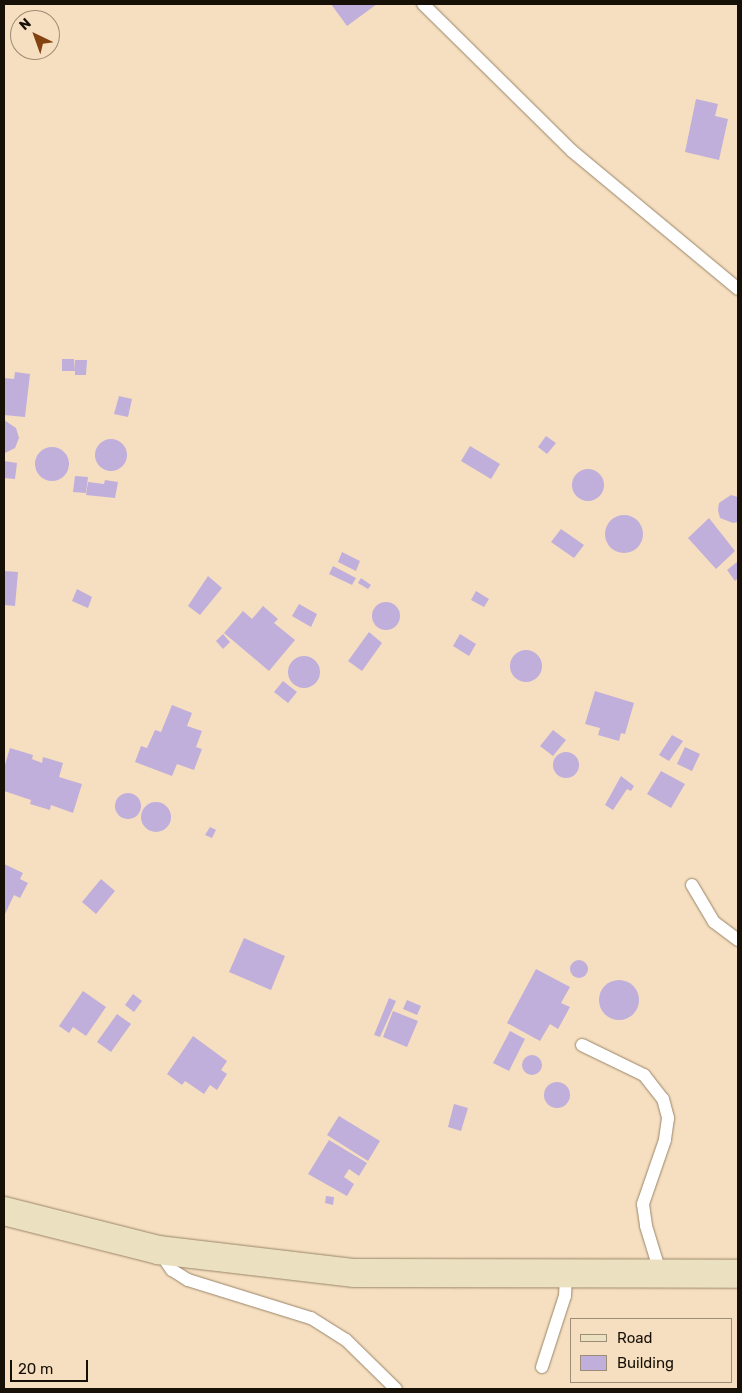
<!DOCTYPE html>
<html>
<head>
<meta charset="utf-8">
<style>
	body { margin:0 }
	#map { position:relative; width:742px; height:1393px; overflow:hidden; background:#f6dfc0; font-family:Rubik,sans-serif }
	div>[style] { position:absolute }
	.building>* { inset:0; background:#c0aedb }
	.round { border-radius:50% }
	.roads { filter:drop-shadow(0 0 1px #9a8569) drop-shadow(0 0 1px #9a8569) }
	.lane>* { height:12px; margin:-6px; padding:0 6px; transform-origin:6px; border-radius:6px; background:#fff }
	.secondary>* { height:28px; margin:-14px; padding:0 14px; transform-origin:14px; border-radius:14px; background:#ebe1c0 }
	span { translate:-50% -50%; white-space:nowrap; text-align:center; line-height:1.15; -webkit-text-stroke:4px #f6dfc0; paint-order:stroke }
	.frame { position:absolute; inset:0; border:5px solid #171006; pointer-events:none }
	.legend { position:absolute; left:570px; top:1318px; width:162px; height:65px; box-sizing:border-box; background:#f6dfc0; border:1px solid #9d8c76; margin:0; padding:6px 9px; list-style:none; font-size:15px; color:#171006 }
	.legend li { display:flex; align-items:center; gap:10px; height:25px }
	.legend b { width:25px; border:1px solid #9d8c76 }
	.north { position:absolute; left:10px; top:10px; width:50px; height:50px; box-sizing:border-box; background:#f6dfc0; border:1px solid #9d8c76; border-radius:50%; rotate:318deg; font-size:14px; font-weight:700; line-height:20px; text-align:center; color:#171006 }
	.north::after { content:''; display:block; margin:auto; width:18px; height:22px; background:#844210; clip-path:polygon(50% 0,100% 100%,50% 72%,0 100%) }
	.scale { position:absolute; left:10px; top:1360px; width:78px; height:22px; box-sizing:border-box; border:2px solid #171006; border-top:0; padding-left:6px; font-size:15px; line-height:18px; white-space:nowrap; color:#171006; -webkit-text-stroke:4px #f6dfc0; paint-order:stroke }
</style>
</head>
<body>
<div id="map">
	<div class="building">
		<i style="clip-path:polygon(331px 4px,377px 4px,347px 26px)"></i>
		<i style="clip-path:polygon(696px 99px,718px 104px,715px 116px,728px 119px,719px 160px,685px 152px)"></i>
		<i style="clip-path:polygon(62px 359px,74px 359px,75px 371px,62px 371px)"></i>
		<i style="clip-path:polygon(75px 360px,87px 360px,86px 375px,75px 375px)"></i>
		<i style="clip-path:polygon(15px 372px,30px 374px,25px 417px,4px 415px,4px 378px,14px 379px)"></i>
		<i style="clip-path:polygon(119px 396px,132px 399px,128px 417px,114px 414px)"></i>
		<i style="clip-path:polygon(4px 420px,16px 428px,19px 438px,15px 448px,5px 453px)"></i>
		<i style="clip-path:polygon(546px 436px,556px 443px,547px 454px,538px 447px)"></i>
		<i class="round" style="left:95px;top:439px;width:32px;height:32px"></i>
		<i style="clip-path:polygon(470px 446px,500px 464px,491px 479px,461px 461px)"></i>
		<i class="round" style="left:35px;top:447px;width:34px;height:34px"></i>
		<i style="clip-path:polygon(4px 461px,17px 463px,15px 479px,4px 478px)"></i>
		<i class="round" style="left:572px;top:469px;width:32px;height:32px"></i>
		<i style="clip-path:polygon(75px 476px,88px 477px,86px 493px,73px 492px)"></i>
		<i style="clip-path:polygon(105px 480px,118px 482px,115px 498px,86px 495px,88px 482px,104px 484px)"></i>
		<i style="clip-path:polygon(731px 495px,738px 497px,738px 522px,733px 523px,720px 518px,718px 510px,719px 503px)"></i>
		<i class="round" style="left:605px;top:515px;width:38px;height:38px"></i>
		<i style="clip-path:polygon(709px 518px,735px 551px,716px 569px,688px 538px)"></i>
		<i style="clip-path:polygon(561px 529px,584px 545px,574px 558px,551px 542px)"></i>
		<i style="clip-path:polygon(342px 552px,360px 561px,356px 571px,338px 562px)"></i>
		<i style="clip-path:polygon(737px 562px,738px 578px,735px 581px,727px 570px)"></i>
		<i style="clip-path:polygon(333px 566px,356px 578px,352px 585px,329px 574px)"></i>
		<i style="clip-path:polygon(4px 571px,18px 572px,15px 606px,4px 605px)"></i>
		<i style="clip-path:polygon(208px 576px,222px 588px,200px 615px,188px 606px)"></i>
		<i style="clip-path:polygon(361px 578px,371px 585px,368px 589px,358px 583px)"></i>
		<i style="clip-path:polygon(77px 589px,92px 597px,88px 608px,72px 601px)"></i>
		<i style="clip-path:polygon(476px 591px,489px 599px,484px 607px,471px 600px)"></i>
		<i class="round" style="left:372px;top:602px;width:28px;height:28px"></i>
		<i style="clip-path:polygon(299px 604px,317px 614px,311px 627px,292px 616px)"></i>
		<i style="clip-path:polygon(263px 606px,278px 619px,274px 623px,295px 640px,269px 671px,224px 633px,243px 611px,252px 619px)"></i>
		<i style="clip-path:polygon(369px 632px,382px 643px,362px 671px,348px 661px)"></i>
		<i style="clip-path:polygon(223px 634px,230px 642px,223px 649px,216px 641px)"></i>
		<i style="clip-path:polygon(460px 634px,476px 644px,469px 656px,453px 646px)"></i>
		<i class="round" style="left:510px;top:650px;width:32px;height:32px"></i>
		<i class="round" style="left:288px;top:656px;width:32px;height:32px"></i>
		<i style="clip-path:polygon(283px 681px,297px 692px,288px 703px,274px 692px)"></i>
		<i style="clip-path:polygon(595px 691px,634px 703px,625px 734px,621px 733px,619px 741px,598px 735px,600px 728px,585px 724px)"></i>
		<i style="clip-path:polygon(172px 705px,192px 713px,187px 726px,202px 731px,196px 747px,202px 749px,194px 770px,177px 764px,172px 776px,135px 762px,141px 746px,147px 748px,155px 730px,161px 732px)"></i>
		<i style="clip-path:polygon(553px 730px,566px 740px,553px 756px,540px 746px)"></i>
		<i style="clip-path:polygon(672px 735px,683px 741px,669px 761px,659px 755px)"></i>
		<i style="clip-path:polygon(685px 747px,700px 754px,692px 771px,677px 764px)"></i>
		<i style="clip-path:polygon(10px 748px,33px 755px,32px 759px,42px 763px,43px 757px,63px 763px,59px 777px,82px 784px,73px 813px,51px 805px,50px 810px,30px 804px,31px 800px,4px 791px,4px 768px)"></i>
		<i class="round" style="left:553px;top:752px;width:26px;height:26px"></i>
		<i style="clip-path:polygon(661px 771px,685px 784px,671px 808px,647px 794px)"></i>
		<i style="clip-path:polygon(621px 776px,634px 786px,631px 791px,627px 789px,613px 810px,605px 805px)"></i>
		<i class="round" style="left:115px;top:793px;width:26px;height:26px"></i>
		<i class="round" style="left:141px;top:802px;width:30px;height:30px"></i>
		<i style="clip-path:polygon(210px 827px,216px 830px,212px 838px,205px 835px)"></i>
		<i style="clip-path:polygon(4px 864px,23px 873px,20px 879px,28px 883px,20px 898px,14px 895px,5px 914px)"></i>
		<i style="clip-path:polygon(101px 879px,115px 891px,96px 914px,82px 902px)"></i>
		<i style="clip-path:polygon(244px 938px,285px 956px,271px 990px,229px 972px)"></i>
		<i class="round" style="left:570px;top:960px;width:18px;height:18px"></i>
		<i style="clip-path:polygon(536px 969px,570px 987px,561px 1003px,570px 1007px,558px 1029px,550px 1024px,540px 1041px,507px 1023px)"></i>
		<i class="round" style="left:599px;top:980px;width:40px;height:40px"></i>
		<i style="clip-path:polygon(83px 991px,106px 1007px,86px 1036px,73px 1027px,69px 1033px,59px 1026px)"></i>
		<i style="clip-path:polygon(133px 994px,142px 1001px,134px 1012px,125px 1005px)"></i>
		<i style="clip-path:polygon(389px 998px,396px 1001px,380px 1037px,374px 1035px)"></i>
		<i style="clip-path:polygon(407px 1000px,421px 1006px,417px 1015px,403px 1009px)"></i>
		<i style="clip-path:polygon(393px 1011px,418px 1021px,407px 1047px,383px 1037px)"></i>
		<i style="clip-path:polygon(117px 1014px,131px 1024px,111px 1052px,97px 1042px)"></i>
		<i style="clip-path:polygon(510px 1031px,525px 1039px,509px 1071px,493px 1063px)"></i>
		<i style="clip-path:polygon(193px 1036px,227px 1061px,221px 1070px,227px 1074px,217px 1090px,210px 1085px,204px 1094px,185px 1081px,182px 1085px,167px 1074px)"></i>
		<i class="round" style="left:522px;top:1055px;width:20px;height:20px"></i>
		<i class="round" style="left:544px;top:1082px;width:26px;height:26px"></i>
		<i style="clip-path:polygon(454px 1104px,468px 1108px,461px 1131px,448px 1127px)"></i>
		<i style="clip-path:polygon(339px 1116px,380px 1141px,368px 1161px,327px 1135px)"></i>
		<i style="clip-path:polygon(329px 1140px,367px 1163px,359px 1176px,349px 1169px,344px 1177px,354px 1184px,347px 1196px,308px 1174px)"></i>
		<i style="clip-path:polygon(326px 1196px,334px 1197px,333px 1205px,325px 1203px)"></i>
	</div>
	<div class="roads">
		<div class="lane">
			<i style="left:423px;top:4px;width:209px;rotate:44.6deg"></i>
			<i style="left:572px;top:151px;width:216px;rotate:39.7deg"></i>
			<i style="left:692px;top:885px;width:43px;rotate:59.3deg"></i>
			<i style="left:714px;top:922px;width:30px;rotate:37deg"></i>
			<i style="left:582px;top:1045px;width:69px;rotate:25.8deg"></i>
			<i style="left:644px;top:1075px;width:31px;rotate:52deg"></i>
			<i style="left:663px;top:1099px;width:20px;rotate:75deg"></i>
			<i style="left:668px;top:1118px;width:22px;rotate:98deg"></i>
			<i style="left:665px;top:1140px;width:68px;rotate:109deg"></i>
			<i style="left:643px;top:1204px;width:22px;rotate:82deg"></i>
			<i style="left:646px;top:1226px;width:51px;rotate:73deg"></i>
			<i style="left:159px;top:1251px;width:23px;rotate:56deg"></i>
			<i style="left:172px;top:1270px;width:19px;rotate:32deg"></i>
			<i style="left:188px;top:1280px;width:129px;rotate:17.2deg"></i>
			<i style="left:311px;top:1318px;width:41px;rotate:32.2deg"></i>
			<i style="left:346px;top:1340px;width:70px;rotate:44.4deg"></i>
			<i style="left:542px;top:1367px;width:75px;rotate:-72.1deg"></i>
			<i style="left:565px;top:1296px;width:22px;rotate:-87deg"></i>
		</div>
		<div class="secondary">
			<i style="left:4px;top:1211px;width:159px;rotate:14.2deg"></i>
			<i style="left:158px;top:1250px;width:198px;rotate:6.7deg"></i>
			<i style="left:355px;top:1273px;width:383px;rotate:0.1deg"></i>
		</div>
	</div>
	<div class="frame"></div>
	<ul class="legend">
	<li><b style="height:6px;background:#ebe1c0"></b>Road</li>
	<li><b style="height:14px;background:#c0aedb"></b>Building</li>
	</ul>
	<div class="north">N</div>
	<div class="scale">20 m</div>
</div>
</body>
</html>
